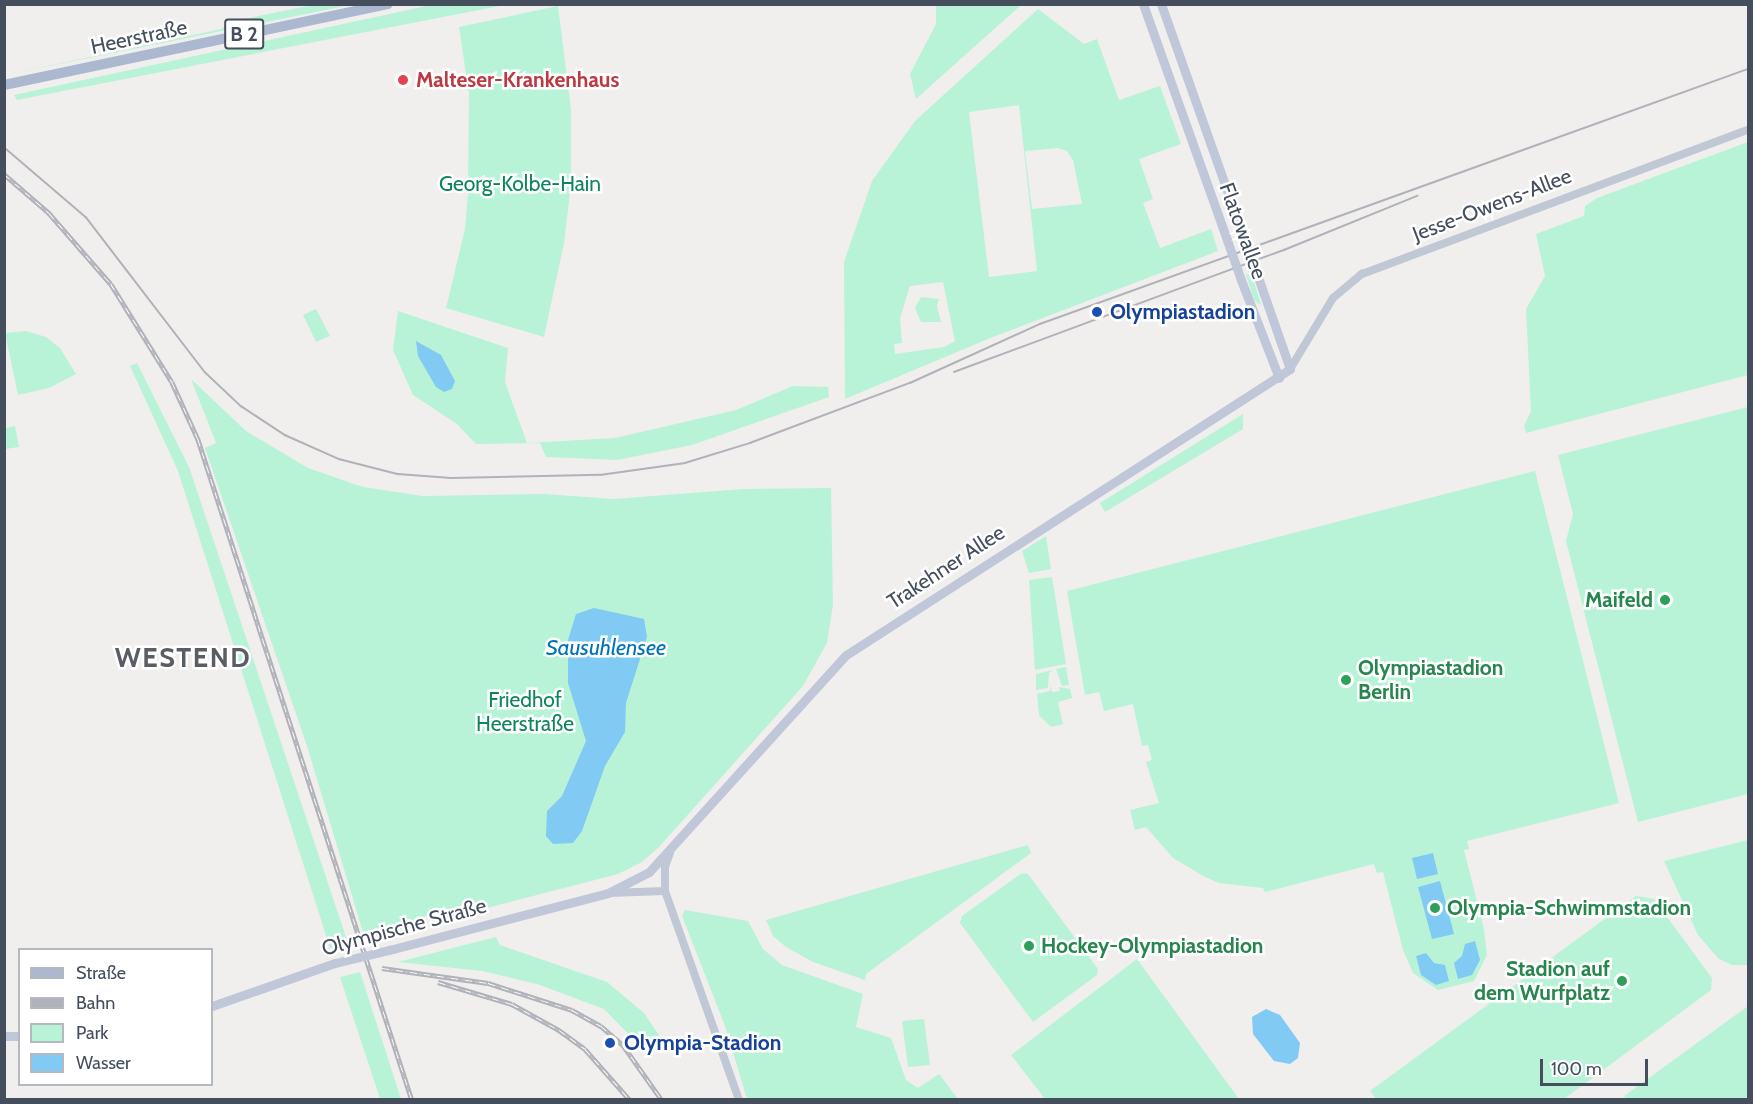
<!DOCTYPE html>
<html>
<head>
<meta charset="utf-8">
<style>
	body { margin:0 }
	#map { position:relative; width:1753px; height:1104px; overflow:hidden; background:#f1eeee; font-family:Cabin,sans-serif }
	div>[style] { position:absolute }
	.green>* { inset:0; background:#b8f3d8 }
	.water>* { inset:0; background:#81caf4 }
	.tertiary>* { height:8px; margin:-4px; padding:0 4px; transform-origin:4px; border-radius:4px; background:#c0c8d5 }
	.secondary>* { height:9px; margin:-4.5px; padding:0 4.5px; transform-origin:4.5px; border-radius:4.5px; background:#bfc7d9 }
	.primary>* { height:10px; margin:-5px; padding:0 5px; transform-origin:5px; border-radius:5px; background:#abb8d0 }
	.tram>* { height:1.5px; margin:-0.75px; padding:0 0.75px; transform-origin:0.75px; border-radius:0.75px; background:#b0b2b9 }
	.rail>* { height:4.5px; margin-top:-2.25px; transform-origin:0; background:repeating-linear-gradient(90deg,#fff 0 7px,#b0b2b9 0 14px); box-sizing:border-box; border-block:2px solid #b0b2b9 }
	.secondary-bridge>* { height:9px; margin:-4.5px; padding:0 4.5px; transform-origin:4.5px; border-radius:4.5px; background:#bfc7d9 }
	.dots>* { width:16px; height:16px; translate:-50% -50%; box-sizing:border-box; border:3px solid #fff; border-radius:50% }
	span { translate:-50% -50%; white-space:nowrap; text-align:center; line-height:1.15; -webkit-text-stroke:5px #fff; paint-order:stroke }
	.shield-label span { padding:2px 4px; background:#fff; border:2px solid; border-radius:4px; -webkit-text-stroke-width:0 }
	.shield-label { font-size:20px; color:#454e5d; font-weight:700 }
	.street-label { font-size:21px; color:#454e5d }
	.health-label { font-size:21px; color:#be3a42; font-weight:700 }
	.left { translate:0 -50%; text-align:left }
	.park-label { font-size:21px; color:#0f855d }
	.transit-label { font-size:21px; color:#164399; font-weight:700 }
	.leisure-label { font-size:21px; color:#27864d; font-weight:700 }
	.right { translate:-100% -50%; text-align:right }
	.water-label { font-size:22px; color:#0073b5; font-style:italic }
	.district-label { font-size:27px; color:#5a5d64; font-weight:700; letter-spacing:1.5px }
	.frame { position:absolute; inset:0; border:6px solid #454e5d; pointer-events:none }
	.legend { position:absolute; left:18px; top:948px; width:195px; height:138px; box-sizing:border-box; background:#fff; border:2px solid #b5b8be; margin:0; padding:8px 10px; list-style:none; font-size:18px; color:#454e5d }
	.legend li { display:flex; align-items:center; gap:12px; height:30px }
	.legend b { width:30px; border:2px solid #b5b8be }
	.scale { position:absolute; left:1540px; top:1059px; width:108px; height:27px; box-sizing:border-box; border:3px solid #454e5d; border-top:0; padding-left:8px; font-size:18px; line-height:21px; white-space:nowrap; color:#454e5d; -webkit-text-stroke:4px #fff; paint-order:stroke }
</style>
</head>
<body>
<div id="map">
	<div class="green">
		<i style="clip-path:polygon(313px 5px,350px 5px,5px 75px,221px 29px,233px 21px)"></i>
		<i style="clip-path:polygon(431px 5px,505px 5px,17px 100px,14px 95px)"></i>
		<i style="clip-path:polygon(936px 5px,1021px 5px,916px 99px,910px 74px,936px 24px)"></i>
		<i style="clip-path:polygon(558px 6px,571px 109px,571px 185px,564px 243px,544px 337px,446px 308px,465px 229px,468px 193px,469px 94px,459px 27px)"></i>
		<i style="clip-path:polygon(evenodd,1038px 9px,1084px 44px,1097px 39px,1119px 100px,1160px 86px,1181px 144px,1139px 159px,1153px 199px,1143px 203px,1160px 248px,1211px 229px,1218px 251px,988px 339px,845px 399px,844px 262px,872px 181px,915px 121px,1038px 9px,1019px 105px,1037px 271px,989px 277px,969px 112px,1019px 105px,1038px 9px,1058px 148px,1067px 151px,1073px 160px,1082px 204px,1032px 209px,1025px 151px,1058px 148px,1038px 9px,943px 282px,955px 341px,944px 347px,895px 354px,894px 344px,902px 343px,900px 318px,910px 286px,943px 282px)"></i>
		<i style="clip-path:polygon(1748px 142px,1748px 375px,1526px 433px,1524px 426px,1531px 411px,1526px 309px,1545px 276px,1536px 234px,1584px 216px,1585px 206px,1597px 198px)"></i>
		<i style="clip-path:polygon(1251px 273px,1261px 304px,1260px 305px,1254px 300px,1246px 275px)"></i>
		<i style="clip-path:polygon(921px 297px,939px 299px,937px 306px,941px 322px,921px 322px,915px 308px)"></i>
		<i style="clip-path:polygon(316px 309px,330px 336px,316px 342px,303px 315px)"></i>
		<i style="clip-path:polygon(398px 311px,508px 348px,505px 382px,527px 443px,615px 438px,736px 410px,793px 386px,828px 387px,829px 397px,692px 445px,617px 460px,546px 457px,540px 443px,476px 444px,457px 424px,413px 395px,393px 350px)"></i>
		<i style="clip-path:polygon(26px 331px,46px 337px,60px 348px,76px 374px,49px 388px,18px 395px,5px 333px)"></i>
		<i style="clip-path:polygon(137px 363px,189px 467px,348px 943px,330px 948px,178px 471px,130px 366px)"></i>
		<i style="clip-path:polygon(191px 379px,246px 431px,308px 468px,363px 487px,423px 496px,545px 494px,614px 499px,743px 489px,831px 488px,833px 605px,827px 643px,803px 686px,659px 847px,642px 862px,618px 874px,437px 921px,433px 922px,431px 915px,422px 917px,423px 924px,365px 939px,307px 746px,205px 448px,216px 443px)"></i>
		<i style="clip-path:polygon(1748px 407px,1748px 794px,1638px 822px,1566px 541px,1573px 514px,1558px 455px)"></i>
		<i style="clip-path:polygon(1243px 414px,1243px 429px,1105px 512px,1100px 503px)"></i>
		<i style="clip-path:polygon(15px 426px,19px 447px,5px 449px,5px 428px)"></i>
		<i style="clip-path:polygon(1535px 471px,1619px 803px,1467px 841px,1469px 849px,1464px 850px,1484px 929px,1487px 955px,1474px 981px,1438px 990px,1413px 973px,1403px 950px,1383px 872px,1377px 873px,1374px 864px,1265px 892px,1263px 888px,1219px 883px,1205px 877px,1173px 858px,1146px 827px,1135px 830px,1130px 810px,1159px 803px,1146px 762px,1152px 760px,1148px 745px,1142px 746px,1133px 704px,1104px 711px,1099px 692px,1085px 695px,1067px 591px)"></i>
		<i style="clip-path:polygon(1046px 536px,1051px 569px,1029px 573px,1022px 551px)"></i>
		<i style="clip-path:polygon(1052px 577px,1066px 664px,1035px 670px,1029px 580px)"></i>
		<i style="clip-path:polygon(1066px 667px,1069px 685px,1062px 686px,1056px 669px)"></i>
		<i style="clip-path:polygon(1054px 670px,1049px 673px,1048px 688px,1036px 690px,1036px 674px)"></i>
		<i style="clip-path:polygon(1050px 686px,1052px 692px,1060px 691px,1059px 687px,1070px 689px,1072px 698px,1058px 702px,1063px 724px,1051px 727px,1039px 715px,1037px 694px,1050px 691px)"></i>
		<i style="clip-path:polygon(1748px 840px,1748px 965px,1732px 965px,1719px 959px,1698px 935px,1664px 861px)"></i>
		<i style="clip-path:polygon(1028px 845px,1031px 853px,866px 974px,865px 980px,813px 962px,786px 947px,773px 936px,766px 920px)"></i>
		<i style="clip-path:polygon(1022px 873px,1028px 874px,1098px 969px,1097px 975px,1033px 1022px,960px 923px,962px 916px)"></i>
		<i style="clip-path:polygon(1636px 896px,1654px 899px,1712px 978px,1711px 990px,1564px 1099px,1376px 1099px,1370px 1091px)"></i>
		<i style="clip-path:polygon(685px 910px,748px 921px,763px 949px,782px 965px,863px 994px,856px 1027px,891px 1038px,906px 1080px,918px 1088px,939px 1074px,958px 1099px,747px 1099px,725px 1026px,682px 916px)"></i>
		<i style="clip-path:polygon(496px 937px,500px 945px,607px 982px,644px 1013px,663px 1041px,645px 1051px,604px 1009px,537px 984px,482px 971px,398px 962px)"></i>
		<i style="clip-path:polygon(1137px 959px,1239px 1099px,1045px 1099px,1011px 1055px)"></i>
		<i style="clip-path:polygon(360px 972px,401px 1099px,380px 1099px,340px 977px)"></i>
		<i style="clip-path:polygon(1748px 1006px,1748px 1099px,1626px 1099px,1624px 1096px)"></i>
		<i style="clip-path:polygon(924px 1019px,930px 1065px,908px 1067px,902px 1021px)"></i>
	</div>
	<div class="water">
		<i style="clip-path:polygon(416px 341px,441px 355px,455px 381px,452px 389px,444px 392px,436px 387px,418px 356px)"></i>
		<i style="clip-path:polygon(594px 608px,644px 619px,647px 637px,626px 703px,625px 732px,605px 766px,582px 831px,573px 843px,553px 844px,546px 836px,547px 811px,562px 796px,586px 741px,568px 683px,568px 640px,576px 614px)"></i>
		<i style="clip-path:polygon(1433px 853px,1438px 874px,1417px 879px,1412px 858px)"></i>
		<i style="clip-path:polygon(1440px 881px,1454px 934px,1432px 939px,1418px 887px)"></i>
		<i style="clip-path:polygon(1475px 941px,1480px 960px,1472px 975px,1458px 979px,1454px 963px,1462px 956px,1465px 944px)"></i>
		<i style="clip-path:polygon(1426px 953px,1434px 963px,1445px 965px,1449px 981px,1436px 985px,1421px 975px,1416px 956px)"></i>
		<i style="clip-path:polygon(1266px 1009px,1280px 1015px,1300px 1043px,1298px 1058px,1290px 1064px,1274px 1061px,1253px 1034px,1252px 1017px)"></i>
	</div>
	<div class="tertiary">
		<i style="left:1290px;top:369px;width:83px;rotate:-58.8deg"></i>
		<i style="left:1333px;top:298px;width:38px;rotate:-40deg"></i>
		<i style="left:1362px;top:274px;width:412px;rotate:-20.5deg"></i>
		<i style="left:670px;top:853px;width:15px;rotate:110deg"></i>
		<i style="left:665px;top:867px;width:24px;rotate:90deg"></i>
		<i style="left:665px;top:891px;width:222px;rotate:70.5deg"></i>
		<i style="left:609px;top:893px;width:56px;rotate:-2deg"></i>
	</div>
	<div class="secondary">
		<i style="left:1143px;top:4px;width:251px;rotate:70.4deg"></i>
		<i style="left:1161px;top:4px;width:245px;rotate:70.5deg"></i>
		<i style="left:1241px;top:280px;width:105px;rotate:68.8deg"></i>
		<i style="left:393px;top:949px;width:222px;rotate:-14.6deg"></i>
		<i style="left:608px;top:893px;width:46px;rotate:-27.1deg"></i>
		<i style="left:649px;top:872px;width:293px;rotate:-47.8deg"></i>
		<i style="left:846px;top:655px;width:528px;rotate:-32.79deg"></i>
		<i style="left:1290px;top:369px;width:101px;rotate:-109.2deg"></i>
		<i style="left:212px;top:1006px;width:130px;rotate:-19.3deg"></i>
		<i style="left:4px;top:1036px;width:16px"></i>
	</div>
	<div class="primary">
		<i style="left:4px;top:85px;width:392px;rotate:-11.9deg"></i>
	</div>
	<div class="tram">
		<i style="left:4px;top:147px;width:108px;rotate:40.5deg"></i>
		<i style="left:86px;top:217px;width:195px;rotate:52.5deg"></i>
		<i style="left:205px;top:372px;width:50px;rotate:43.4deg"></i>
		<i style="left:241px;top:406px;width:53px;rotate:33.4deg"></i>
		<i style="left:285px;top:435px;width:59px;rotate:24deg"></i>
		<i style="left:339px;top:459px;width:61px;rotate:14.3deg"></i>
		<i style="left:398px;top:474px;width:53px;rotate:4.3deg"></i>
		<i style="left:451px;top:478px;width:149px;rotate:-1.2deg"></i>
		<i style="left:600px;top:475px;width:86px;rotate:-8deg"></i>
		<i style="left:685px;top:463px;width:68px;rotate:-17.1deg"></i>
		<i style="left:750px;top:443px;width:171px;rotate:-20.6deg"></i>
		<i style="left:910px;top:383px;width:143px;rotate:-24.4deg"></i>
		<i style="left:1040px;top:324px;width:753px;rotate:-19.81deg"></i>
		<i style="left:954px;top:372px;width:352px;rotate:-20.3deg"></i>
		<i style="left:1284px;top:250px;width:144px;rotate:-22.1deg"></i>
	</div>
	<div class="rail">
		<i style="left:4px;top:174px;width:60px;rotate:40.9deg"></i>
		<i style="left:49px;top:213px;width:94px;rotate:48.9deg"></i>
		<i style="left:111px;top:284px;width:115px;rotate:58.1deg"></i>
		<i style="left:172px;top:382px;width:63px;rotate:65.5deg"></i>
		<i style="left:198px;top:439px;width:695px;rotate:72.06deg"></i>
		<i style="left:382px;top:968px;width:107px;rotate:8.1deg"></i>
		<i style="left:488px;top:983px;width:88px;rotate:17.8deg"></i>
		<i style="left:572px;top:1010px;width:33px;rotate:29deg"></i>
		<i style="left:601px;top:1026px;width:29px;rotate:41deg"></i>
		<i style="left:623px;top:1045px;width:67px;rotate:54.7deg"></i>
		<i style="left:438px;top:982px;width:77px;rotate:16.6deg"></i>
		<i style="left:512px;top:1004px;width:54px;rotate:29deg"></i>
		<i style="left:559px;top:1030px;width:32px;rotate:36deg"></i>
		<i style="left:585px;top:1049px;width:68px;rotate:48.6deg"></i>
	</div>
	<div class="secondary-bridge">
		<i style="left:1243px;top:235px;width:41px;rotate:70.3deg"></i>
		<i style="left:1227px;top:240px;width:42px;rotate:70.7deg"></i>
		<i style="left:335px;top:963px;width:60px;rotate:-13.6deg"></i>
	</div>
	<div class="dots">
		<i style="left:403px;top:80px;background:#e0444e"></i>
		<i style="left:1097px;top:312px;background:#1a4fb4"></i>
		<i style="left:1665px;top:600px;background:#2e9e5b"></i>
		<i style="left:1346px;top:680px;background:#2e9e5b"></i>
		<i style="left:1435px;top:908px;background:#2e9e5b"></i>
		<i style="left:1029px;top:946px;background:#2e9e5b"></i>
		<i style="left:1622px;top:981px;background:#2e9e5b"></i>
		<i style="left:610px;top:1043px;background:#1a4fb4"></i>
	</div>
	<div class="shield-label">
		<span style="left:244px;top:34px">B 2</span>
	</div>
	<div class="street-label">
		<span style="left:139px;top:37px;rotate:-12deg">Heerstraße</span>
		<span style="left:1492px;top:205px;rotate:-21deg">Jesse-Owens-Allee</span>
		<span style="left:1243px;top:231px;rotate:70deg">Flatowallee</span>
		<span style="left:946px;top:567px;rotate:-33deg">Trakehner Allee</span>
		<span style="left:404px;top:927px;rotate:-15deg">Olympische Straße</span>
	</div>
	<div class="health-label">
		<span class="left" style="left:416px;top:80px">Malteser-Krankenhaus</span>
	</div>
	<div class="park-label">
		<span style="left:520px;top:184px">Georg-Kolbe-Hain</span>
		<span style="left:525px;top:712px">Friedhof<br>Heerstraße</span>
	</div>
	<div class="transit-label">
		<span class="left" style="left:1110px;top:312px">Olympiastadion</span>
		<span class="left" style="left:624px;top:1043px">Olympia-Stadion</span>
	</div>
	<div class="leisure-label">
		<span class="right" style="left:1653px;top:600px">Maifeld</span>
		<span class="left" style="left:1358px;top:680px">Olympiastadion<br>Berlin</span>
		<span class="left" style="left:1447px;top:908px">Olympia-Schwimmstadion</span>
		<span class="left" style="left:1041px;top:946px">Hockey-Olympiastadion</span>
		<span class="right" style="left:1610px;top:981px">Stadion auf<br>dem Wurfplatz</span>
	</div>
	<div class="water-label">
		<span style="left:606px;top:648px">Sausuhlensee</span>
	</div>
	<div class="district-label">
		<span style="left:183px;top:658px">WESTEND</span>
	</div>
	<div class="frame"></div>
	<ul class="legend">
	<li><b style="height:8px;background:#abb8d0"></b>Straße</li>
	<li><b style="height:8px;background:#b0b2b9"></b>Bahn</li>
	<li><b style="height:16px;background:#b8f3d8"></b>Park</li>
	<li><b style="height:16px;background:#81caf4"></b>Wasser</li>
	</ul>
	<div class="scale">100 m</div>
</div>
</body>
</html>
